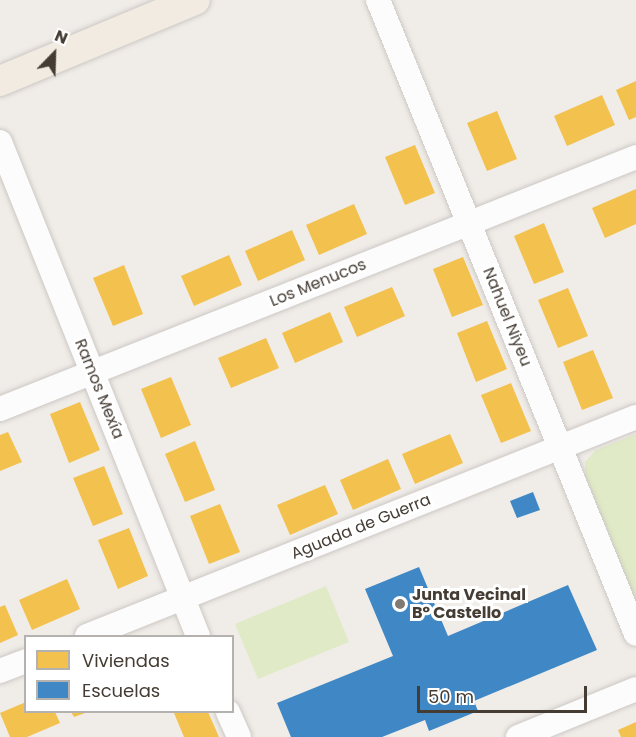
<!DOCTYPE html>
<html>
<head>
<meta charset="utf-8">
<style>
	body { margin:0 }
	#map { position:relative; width:636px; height:737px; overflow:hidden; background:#f0ece8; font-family:Poppins,sans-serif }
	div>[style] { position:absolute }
	.green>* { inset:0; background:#e0eac6 }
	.homes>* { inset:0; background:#f2c14e }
	.schools>* { inset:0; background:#3f88c5 }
	.roads { filter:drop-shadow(0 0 2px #ccc8c4) drop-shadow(0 0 2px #ccc8c4) }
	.minor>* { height:24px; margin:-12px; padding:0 12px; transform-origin:12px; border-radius:12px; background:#fdfcfc }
	.major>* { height:30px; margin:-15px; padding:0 15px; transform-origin:15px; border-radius:15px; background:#f1ebe2 }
	.dots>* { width:16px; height:16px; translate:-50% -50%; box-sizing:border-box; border:3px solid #fff; border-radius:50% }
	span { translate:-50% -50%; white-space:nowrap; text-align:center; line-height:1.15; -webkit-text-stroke:6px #fff; paint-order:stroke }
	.street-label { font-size:16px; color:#453d34 }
	.poi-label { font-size:16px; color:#453d34; font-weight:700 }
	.left { translate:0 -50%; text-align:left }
	.legend { position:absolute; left:24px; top:635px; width:210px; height:78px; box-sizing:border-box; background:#fff; border:2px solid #b5b1ae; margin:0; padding:8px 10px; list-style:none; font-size:18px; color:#453d34 }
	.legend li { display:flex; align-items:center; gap:12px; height:30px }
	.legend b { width:30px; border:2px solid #b5b1ae }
	.north { position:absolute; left:24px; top:24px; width:60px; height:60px; -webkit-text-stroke:4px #fff; paint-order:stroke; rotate:23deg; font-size:16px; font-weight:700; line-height:24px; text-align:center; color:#453d34 }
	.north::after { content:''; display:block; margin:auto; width:21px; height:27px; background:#453d34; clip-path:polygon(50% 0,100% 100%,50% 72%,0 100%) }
	.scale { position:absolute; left:417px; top:686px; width:170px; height:27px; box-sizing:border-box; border:3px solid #453d34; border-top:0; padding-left:8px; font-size:18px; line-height:21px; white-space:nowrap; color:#453d34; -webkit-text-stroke:4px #fff; paint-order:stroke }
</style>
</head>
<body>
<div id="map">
	<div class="green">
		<i style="clip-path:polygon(636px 434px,636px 605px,585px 480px,585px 462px,596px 450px)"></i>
		<i style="clip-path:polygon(326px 586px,349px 642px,258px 679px,235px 624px)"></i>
	</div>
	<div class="homes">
		<i style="clip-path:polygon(636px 81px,636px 117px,629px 120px,616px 90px)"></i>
		<i style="clip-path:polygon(602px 95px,615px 125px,567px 146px,554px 116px)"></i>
		<i style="clip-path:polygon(497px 111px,517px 159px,487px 171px,467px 123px)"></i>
		<i style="clip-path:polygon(415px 145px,435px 193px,405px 205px,385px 157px)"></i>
		<i style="clip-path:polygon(636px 189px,636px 224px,605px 238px,592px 208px)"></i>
		<i style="clip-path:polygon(354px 204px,367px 234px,319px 255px,306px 225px)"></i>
		<i style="clip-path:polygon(544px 223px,564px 272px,534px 284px,514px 236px)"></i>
		<i style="clip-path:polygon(292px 230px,305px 260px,258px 281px,245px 251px)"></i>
		<i style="clip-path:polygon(229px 255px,242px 285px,194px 306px,181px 276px)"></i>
		<i style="clip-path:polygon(463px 257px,483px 305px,452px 317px,433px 269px)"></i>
		<i style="clip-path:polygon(124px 265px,143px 314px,113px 326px,93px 278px)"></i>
		<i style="clip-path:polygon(392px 287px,405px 316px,357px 337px,344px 307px)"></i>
		<i style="clip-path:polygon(568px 288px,588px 336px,558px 348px,538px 300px)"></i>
		<i style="clip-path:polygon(330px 312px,343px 342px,295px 363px,282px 333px)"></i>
		<i style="clip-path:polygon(487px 321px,507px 369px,476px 382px,457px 333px)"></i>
		<i style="clip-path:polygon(266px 338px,279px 368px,231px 388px,218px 358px)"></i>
		<i style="clip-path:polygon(593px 350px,613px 398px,582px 410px,563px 362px)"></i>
		<i style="clip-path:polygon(171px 377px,191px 425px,161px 438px,141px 389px)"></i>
		<i style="clip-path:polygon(511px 383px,531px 431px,501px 443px,481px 395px)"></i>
		<i style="clip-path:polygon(80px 402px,100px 450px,69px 463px,50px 414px)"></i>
		<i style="clip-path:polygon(8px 432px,22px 462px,0 471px,0 435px)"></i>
		<i style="clip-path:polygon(450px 434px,463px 463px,415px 484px,402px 454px)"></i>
		<i style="clip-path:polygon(195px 441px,215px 490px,185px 502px,165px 454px)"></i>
		<i style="clip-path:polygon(388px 459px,401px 489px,353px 510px,340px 480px)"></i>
		<i style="clip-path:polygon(104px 466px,123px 514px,93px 526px,73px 478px)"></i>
		<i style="clip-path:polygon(325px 485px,338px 514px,290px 535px,277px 505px)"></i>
		<i style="clip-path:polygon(220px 504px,240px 552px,209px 564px,190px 516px)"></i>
		<i style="clip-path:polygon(129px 528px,148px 576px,118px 589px,98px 540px)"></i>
		<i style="clip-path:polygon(67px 579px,80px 609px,32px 630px,19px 600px)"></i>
		<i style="clip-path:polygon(5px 605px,18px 635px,0 643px,0 607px)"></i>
		<i style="clip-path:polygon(26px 702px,26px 712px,55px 712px,60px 723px,27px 737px,10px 737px,0 713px)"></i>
		<i style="clip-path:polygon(71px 712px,88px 712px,74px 717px)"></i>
		<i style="clip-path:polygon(179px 712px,208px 712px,219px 737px,184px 737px,174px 713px)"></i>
		<i style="clip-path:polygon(636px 722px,636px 737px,621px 737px,618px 730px)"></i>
	</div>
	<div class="schools">
		<i style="clip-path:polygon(533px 492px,540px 510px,517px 518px,510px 501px)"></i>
		<i style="clip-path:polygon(419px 567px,448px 636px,568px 585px,597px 650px,474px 701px,478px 711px,429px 731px,425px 720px,382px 737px,291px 737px,277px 703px,393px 656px,365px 589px)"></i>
	</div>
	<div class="roads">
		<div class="minor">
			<i style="left:378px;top:0;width:684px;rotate:67.86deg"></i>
			<i style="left:0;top:142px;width:532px;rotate:68.16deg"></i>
			<i style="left:0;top:409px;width:684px;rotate:-21.61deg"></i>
			<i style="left:87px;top:636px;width:591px;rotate:-21.75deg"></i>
			<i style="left:0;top:671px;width:28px;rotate:-21deg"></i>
			<i style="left:228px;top:712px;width:27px;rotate:66deg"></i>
			<i style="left:518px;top:737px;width:127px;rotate:-22.1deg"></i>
		</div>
		<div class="major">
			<i style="left:0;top:81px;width:211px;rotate:-22.6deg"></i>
		</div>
	</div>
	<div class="dots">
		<i style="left:400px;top:604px;background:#817a73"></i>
	</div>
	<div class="street-label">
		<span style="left:318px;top:283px;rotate:-22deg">Los Menucos</span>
		<span style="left:507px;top:317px;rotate:68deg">Nahuel Niyeu</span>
		<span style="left:99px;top:389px;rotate:68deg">Ramos Mexía</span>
		<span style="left:361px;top:527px;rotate:-22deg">Aguada de Guerra</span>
	</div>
	<div class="poi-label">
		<span class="left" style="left:412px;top:604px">Junta Vecinal<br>B° Castello</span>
	</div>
	<ul class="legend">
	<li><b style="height:16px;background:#f2c14e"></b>Viviendas</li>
	<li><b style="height:16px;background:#3f88c5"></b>Escuelas</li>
	</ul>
	<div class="north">N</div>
	<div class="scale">50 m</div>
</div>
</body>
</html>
